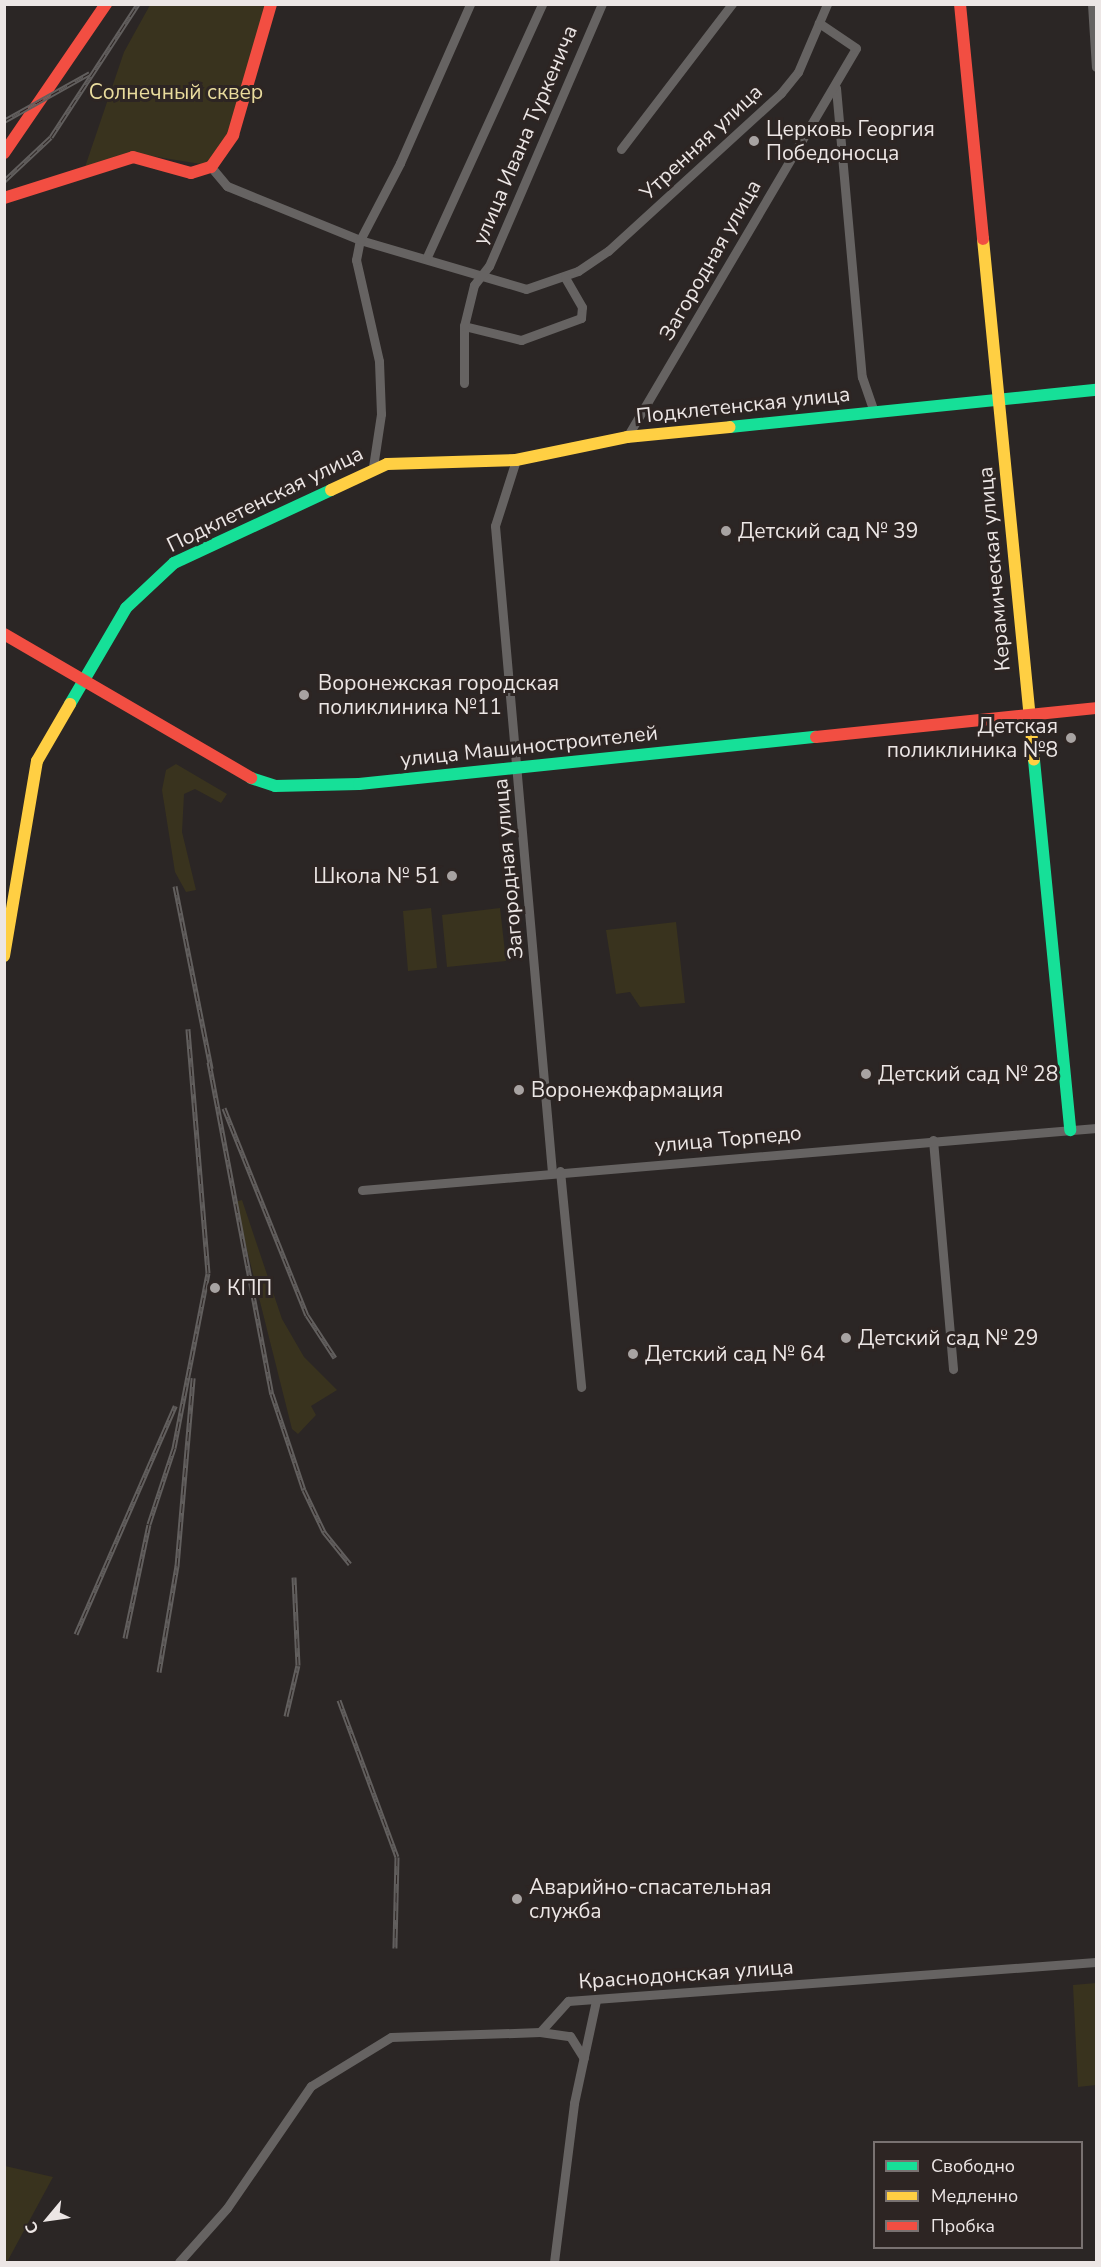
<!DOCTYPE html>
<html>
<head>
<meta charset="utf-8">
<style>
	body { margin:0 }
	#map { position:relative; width:1101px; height:2267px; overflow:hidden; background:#2b2625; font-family:"Nunito Sans",sans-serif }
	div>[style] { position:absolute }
	.green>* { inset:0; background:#39331e }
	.street>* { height:9px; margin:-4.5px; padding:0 4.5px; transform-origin:4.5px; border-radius:4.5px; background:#666362 }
	.fast>* { height:12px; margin:-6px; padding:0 6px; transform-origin:6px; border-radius:6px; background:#16e098 }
	.slow>* { height:12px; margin:-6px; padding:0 6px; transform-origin:6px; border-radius:6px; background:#ffcf43 }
	.jam>* { height:12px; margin:-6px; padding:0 6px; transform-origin:6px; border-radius:6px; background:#f24e42 }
	.rail>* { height:5px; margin-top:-2.5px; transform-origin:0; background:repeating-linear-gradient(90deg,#2d2523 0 9px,#625f5e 0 18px); box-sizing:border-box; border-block:2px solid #625f5e }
	.dots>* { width:16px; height:16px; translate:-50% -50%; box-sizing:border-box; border:3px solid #2d2523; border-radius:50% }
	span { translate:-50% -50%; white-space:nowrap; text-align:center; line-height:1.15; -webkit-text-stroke:6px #2d2523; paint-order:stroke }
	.park-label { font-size:21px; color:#e9dc9d }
	.poi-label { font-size:21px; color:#ece6e5 }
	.left { translate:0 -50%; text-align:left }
	.right { translate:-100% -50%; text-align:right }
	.street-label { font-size:21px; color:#ece6e5 }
	.frame { position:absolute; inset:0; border:6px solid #ece6e5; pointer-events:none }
	.legend { position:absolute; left:873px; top:2141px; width:210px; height:108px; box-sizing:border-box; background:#2d2523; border:2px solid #797271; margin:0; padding:8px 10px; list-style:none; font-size:18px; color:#ece6e5 }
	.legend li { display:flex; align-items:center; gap:12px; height:30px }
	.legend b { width:30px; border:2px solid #797271 }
	.north { position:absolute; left:18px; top:2189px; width:60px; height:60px; -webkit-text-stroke:4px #2d2523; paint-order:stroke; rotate:241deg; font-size:16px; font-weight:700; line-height:24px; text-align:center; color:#ece6e5 }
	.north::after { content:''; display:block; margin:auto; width:21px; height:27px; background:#ece6e5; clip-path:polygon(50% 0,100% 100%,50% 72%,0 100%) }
</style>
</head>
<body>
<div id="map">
	<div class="green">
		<i style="clip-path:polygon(150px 5px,267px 5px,230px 132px,207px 165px,145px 155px,84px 170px,124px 52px)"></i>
		<i style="clip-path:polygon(176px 764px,227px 794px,221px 803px,195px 789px,184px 794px,182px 832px,196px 890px,186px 892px,175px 872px,162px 790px,166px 770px)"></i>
		<i style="clip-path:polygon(431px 908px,437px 968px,408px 971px,403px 911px)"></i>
		<i style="clip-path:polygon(500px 908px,506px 961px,447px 967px,442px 915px)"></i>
		<i style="clip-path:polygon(676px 922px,685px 1003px,640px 1007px,630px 992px,616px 994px,606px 930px)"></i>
		<i style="clip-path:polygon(242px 1200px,282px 1319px,304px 1357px,337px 1390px,311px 1406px,316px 1415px,298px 1434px,292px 1429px,235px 1202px)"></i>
		<i style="clip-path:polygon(1096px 1983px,1096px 2085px,1078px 2087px,1073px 1985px)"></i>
		<i style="clip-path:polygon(5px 2166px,53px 2177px,7px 2262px,4px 2262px)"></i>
	</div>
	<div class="street">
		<i style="left:1092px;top:4px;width:63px;rotate:86.4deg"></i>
		<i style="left:836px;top:88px;width:290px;rotate:84.9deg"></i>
		<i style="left:862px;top:377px;width:36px;rotate:71deg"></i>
		<i style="left:621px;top:149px;width:183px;rotate:-52.6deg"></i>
		<i style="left:211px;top:167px;width:25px;rotate:50deg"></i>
		<i style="left:227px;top:186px;width:144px;rotate:22.1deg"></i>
		<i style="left:360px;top:240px;width:173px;rotate:16.4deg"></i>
		<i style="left:526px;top:289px;width:55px;rotate:-19.1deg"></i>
		<i style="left:578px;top:271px;width:36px;rotate:-34deg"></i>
		<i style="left:608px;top:251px;width:234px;rotate:-42.4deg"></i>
		<i style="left:781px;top:93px;width:27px;rotate:-51deg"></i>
		<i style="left:798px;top:72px;width:74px;rotate:-66.9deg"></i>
		<i style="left:426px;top:259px;width:280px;rotate:-65.5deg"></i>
		<i style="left:464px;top:326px;width:59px;rotate:13.8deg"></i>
		<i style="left:521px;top:340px;width:64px;rotate:-20.1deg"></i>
		<i style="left:581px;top:318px;width:11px;rotate:-85deg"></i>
		<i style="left:582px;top:307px;width:34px;rotate:-120deg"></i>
		<i style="left:464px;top:383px;width:57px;rotate:-90deg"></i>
		<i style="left:464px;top:326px;width:42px;rotate:-76.3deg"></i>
		<i style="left:474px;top:285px;width:24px;rotate:-52deg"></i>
		<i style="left:489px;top:266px;width:285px;rotate:-66.7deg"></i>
		<i style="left:627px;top:437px;width:451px;rotate:-59.5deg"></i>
		<i style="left:856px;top:48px;width:45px;rotate:-146deg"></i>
		<i style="left:516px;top:460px;width:69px;rotate:107.7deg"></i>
		<i style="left:495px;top:526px;width:649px;rotate:84.96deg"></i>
		<i style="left:373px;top:467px;width:54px;rotate:-81.4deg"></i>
		<i style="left:381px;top:414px;width:53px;rotate:-92.2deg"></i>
		<i style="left:379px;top:361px;width:104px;rotate:-102.8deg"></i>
		<i style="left:356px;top:260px;width:20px;rotate:-79deg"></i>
		<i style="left:360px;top:240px;width:87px;rotate:-62.5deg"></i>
		<i style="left:400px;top:163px;width:174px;rotate:-66.2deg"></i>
		<i style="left:933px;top:1140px;width:230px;rotate:85deg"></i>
		<i style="left:560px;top:1171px;width:217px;rotate:84.4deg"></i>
		<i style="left:362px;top:1190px;width:737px;rotate:-4.83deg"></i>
		<i style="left:540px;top:2032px;width:30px;rotate:8deg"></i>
		<i style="left:570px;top:2036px;width:26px;rotate:58deg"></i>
		<i style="left:179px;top:2262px;width:72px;rotate:-48.4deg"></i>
		<i style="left:227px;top:2208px;width:148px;rotate:-55.5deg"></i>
		<i style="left:311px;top:2086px;width:94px;rotate:-31.5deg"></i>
		<i style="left:391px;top:2037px;width:149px;rotate:-1.9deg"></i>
		<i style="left:540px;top:2032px;width:42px;rotate:-47.9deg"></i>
		<i style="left:568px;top:2001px;width:529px;rotate:-4.22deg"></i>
		<i style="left:554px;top:2262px;width:160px;rotate:-82.8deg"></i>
		<i style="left:574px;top:2103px;width:105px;rotate:-77.9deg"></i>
	</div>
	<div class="fast">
		<i style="left:730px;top:427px;width:368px;rotate:-5.8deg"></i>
		<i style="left:70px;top:704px;width:111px;rotate:-59.7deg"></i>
		<i style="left:126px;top:608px;width:66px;rotate:-43.2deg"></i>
		<i style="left:174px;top:563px;width:173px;rotate:-24.9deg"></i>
		<i style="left:1034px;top:760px;width:372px;rotate:84.4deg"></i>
		<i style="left:251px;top:778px;width:25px;rotate:18deg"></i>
		<i style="left:275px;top:786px;width:84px;rotate:-1.4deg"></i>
		<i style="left:359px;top:784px;width:459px;rotate:-5.9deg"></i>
	</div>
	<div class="slow">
		<i style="left:983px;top:239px;width:523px;rotate:84.41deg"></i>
		<i style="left:331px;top:490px;width:62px;rotate:-24.9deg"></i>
		<i style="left:387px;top:464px;width:129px;rotate:-1.8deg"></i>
		<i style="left:516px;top:460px;width:113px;rotate:-11.7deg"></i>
		<i style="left:627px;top:437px;width:103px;rotate:-5.5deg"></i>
		<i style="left:4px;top:956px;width:198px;rotate:-80.4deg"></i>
		<i style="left:37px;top:761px;width:66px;rotate:-59.9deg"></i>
	</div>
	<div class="jam">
		<i style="left:960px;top:4px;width:236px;rotate:84.4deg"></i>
		<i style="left:4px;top:153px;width:181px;rotate:-55.6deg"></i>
		<i style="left:4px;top:198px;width:135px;rotate:-17.6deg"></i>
		<i style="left:133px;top:157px;width:60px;rotate:15.4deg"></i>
		<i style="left:191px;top:173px;width:21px;rotate:-17deg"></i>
		<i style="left:211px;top:167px;width:39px;rotate:-55deg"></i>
		<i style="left:233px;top:135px;width:136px;rotate:-73.8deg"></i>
		<i style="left:4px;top:634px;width:286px;rotate:30.2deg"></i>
		<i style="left:816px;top:737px;width:281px;rotate:-5.9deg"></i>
	</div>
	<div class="rail">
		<i style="left:4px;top:121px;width:98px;rotate:-29.2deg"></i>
		<i style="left:4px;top:181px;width:64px;rotate:-43.1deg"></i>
		<i style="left:51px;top:137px;width:159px;rotate:-56.8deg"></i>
		<i style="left:175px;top:886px;width:186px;rotate:78.8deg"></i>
		<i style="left:209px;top:1062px;width:338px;rotate:79.3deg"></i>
		<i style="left:272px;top:1394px;width:101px;rotate:71.6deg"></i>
		<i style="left:304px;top:1490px;width:47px;rotate:64.5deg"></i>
		<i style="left:324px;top:1532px;width:41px;rotate:50.9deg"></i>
		<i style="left:224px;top:1108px;width:223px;rotate:68.2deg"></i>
		<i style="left:307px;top:1315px;width:51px;rotate:56.9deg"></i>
		<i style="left:76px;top:1634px;width:249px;rotate:-66.5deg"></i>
		<i style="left:125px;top:1638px;width:116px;rotate:-78.1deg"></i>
		<i style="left:149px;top:1524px;width:80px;rotate:-71.8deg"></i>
		<i style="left:174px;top:1448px;width:178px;rotate:-79deg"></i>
		<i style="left:208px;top:1273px;width:245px;rotate:-94.7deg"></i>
		<i style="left:159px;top:1672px;width:108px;rotate:-80.4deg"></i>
		<i style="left:177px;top:1566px;width:189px;rotate:-85.1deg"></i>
		<i style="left:339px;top:1700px;width:167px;rotate:69.7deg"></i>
		<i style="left:397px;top:1857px;width:91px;rotate:91.3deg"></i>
		<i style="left:286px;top:1716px;width:52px;rotate:-76.8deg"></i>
		<i style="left:298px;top:1665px;width:88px;rotate:-92.6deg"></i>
	</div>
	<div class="dots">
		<i style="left:754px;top:141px;background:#a8a3a2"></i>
		<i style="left:726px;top:531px;background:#a8a3a2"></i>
		<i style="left:304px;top:695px;background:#a8a3a2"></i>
		<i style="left:1071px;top:738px;background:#a8a3a2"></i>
		<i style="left:452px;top:876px;background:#a8a3a2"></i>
		<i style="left:866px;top:1074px;background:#a8a3a2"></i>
		<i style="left:519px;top:1090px;background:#a8a3a2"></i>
		<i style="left:215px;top:1288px;background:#a8a3a2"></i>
		<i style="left:846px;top:1338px;background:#a8a3a2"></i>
		<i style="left:633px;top:1354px;background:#a8a3a2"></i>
		<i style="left:517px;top:1899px;background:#a8a3a2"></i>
	</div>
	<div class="park-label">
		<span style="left:176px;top:92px">Солнечный сквер</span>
	</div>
	<div class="poi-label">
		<span class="left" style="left:766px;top:141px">Церковь Георгия<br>Победоносца</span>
		<span class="left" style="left:738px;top:531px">Детский сад № 39</span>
		<span class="left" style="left:318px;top:695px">Воронежская городская<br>поликлиника №11</span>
		<span class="right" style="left:1058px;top:738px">Детская<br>поликлиника №8</span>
		<span class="right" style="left:440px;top:876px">Школа № 51</span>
		<span class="left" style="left:878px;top:1074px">Детский сад № 28</span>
		<span class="left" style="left:531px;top:1090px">Воронежфармация</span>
		<span class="left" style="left:227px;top:1288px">КПП</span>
		<span class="left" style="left:858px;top:1338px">Детский сад № 29</span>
		<span class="left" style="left:645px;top:1354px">Детский сад № 64</span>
		<span class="left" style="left:529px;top:1899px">Аварийно-спасательная<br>служба</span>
	</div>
	<div class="street-label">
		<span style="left:525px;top:135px;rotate:-67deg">улица Ивана Туркенича</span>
		<span style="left:701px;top:142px;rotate:-43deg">Утренняя улица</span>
		<span style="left:710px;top:260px;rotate:-60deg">Загородная улица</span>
		<span style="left:743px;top:405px;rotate:-6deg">Подклетенская улица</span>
		<span style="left:265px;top:499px;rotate:-26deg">Подклетенская улица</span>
		<span style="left:994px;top:569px;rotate:-95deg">Керамическая улица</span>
		<span style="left:529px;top:746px;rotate:-6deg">улица Машиностроителей</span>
		<span style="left:508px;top:869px;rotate:-95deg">Загородная улица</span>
		<span style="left:728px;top:1139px;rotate:-5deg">улица Торпедо</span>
		<span style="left:686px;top:1974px;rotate:-4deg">Краснодонская улица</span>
	</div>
	<div class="frame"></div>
	<ul class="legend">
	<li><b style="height:8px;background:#16e098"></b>Свободно</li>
	<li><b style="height:8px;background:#ffcf43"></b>Медленно</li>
	<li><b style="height:8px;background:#f24e42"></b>Пробка</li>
	</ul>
	<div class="north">С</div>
</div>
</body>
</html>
